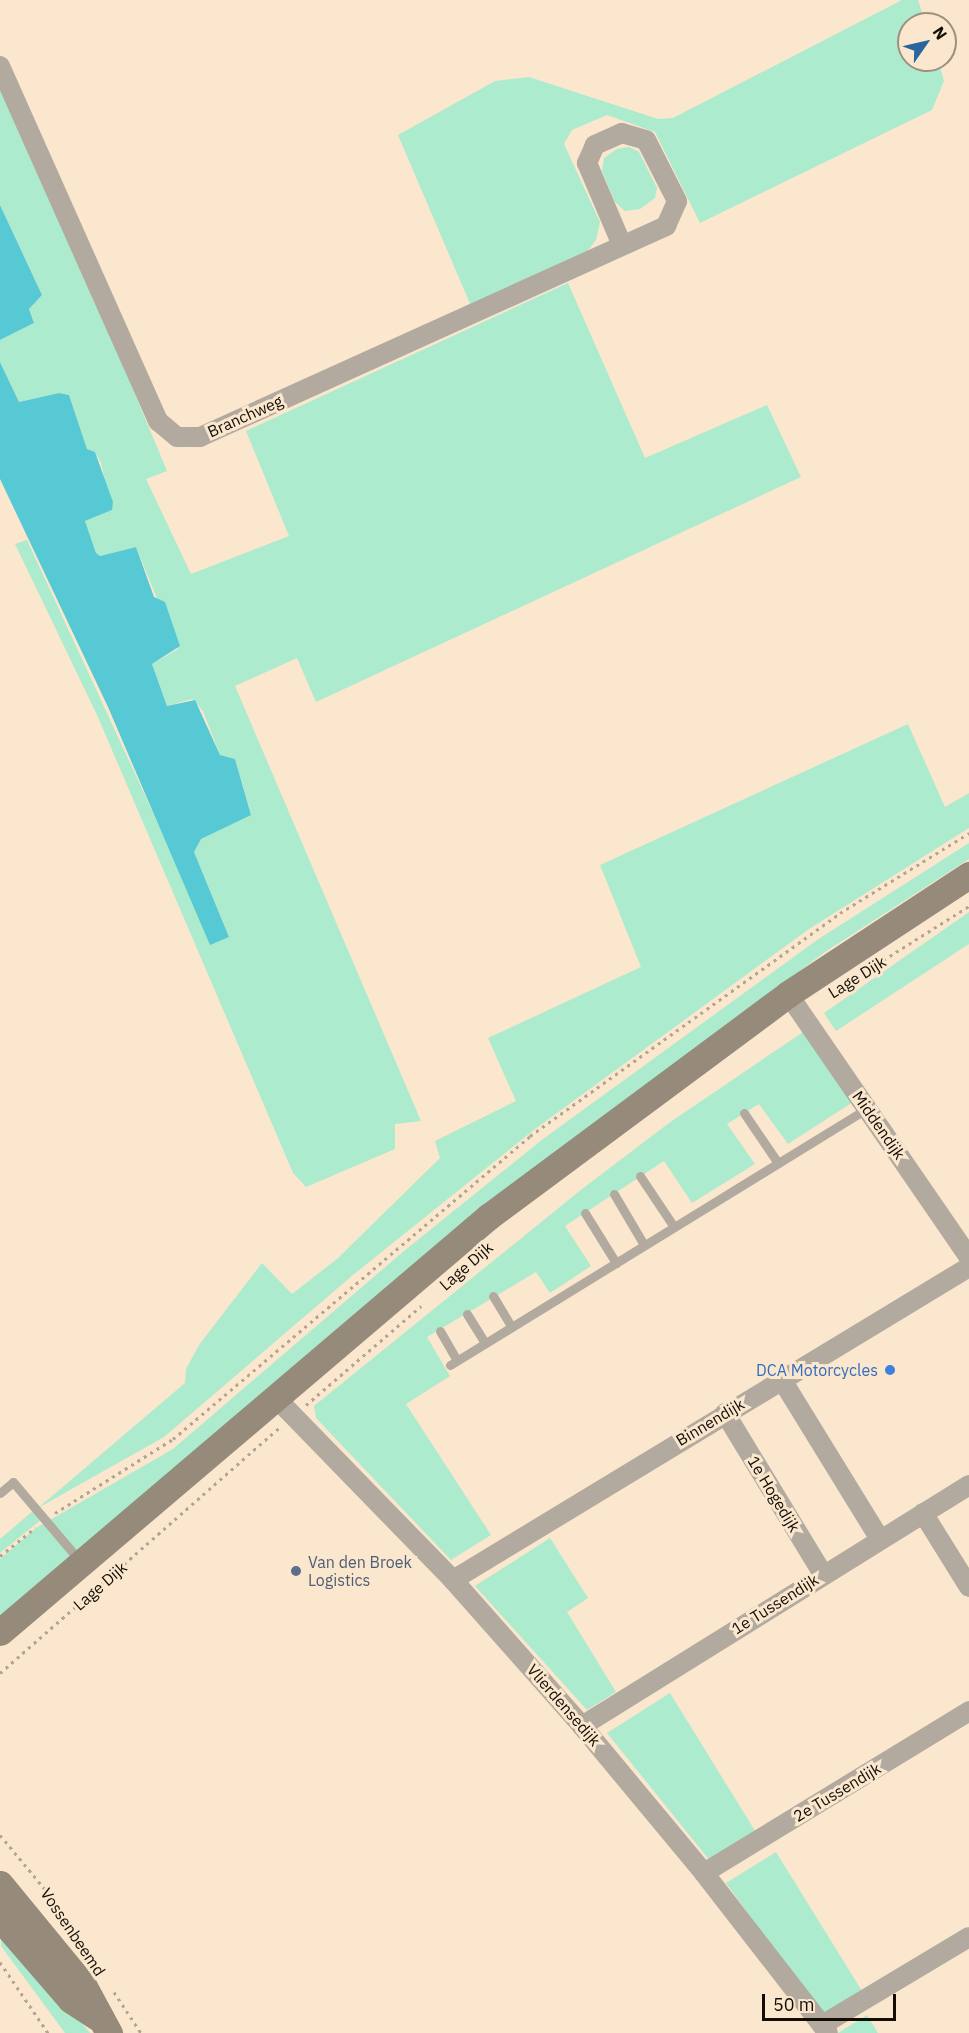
<!DOCTYPE html>
<html>
<head>
<meta charset="utf-8">
<style>
	body { margin:0 }
	#map { position:relative; width:969px; height:2033px; overflow:hidden; background:#fae7ce; font-family:"IBM Plex Sans",sans-serif }
	div>[style] { position:absolute }
	.green>* { inset:0; background:#adebce }
	.water>* { inset:0; background:#57c9d4 }
	.path>* { height:3px; margin-top:-1.5px; transform-origin:0; background:repeating-linear-gradient(90deg,#b4a592 0 3px,transparent 0 7.5px) }
	.service>* { height:9px; margin:-4.5px; padding:0 4.5px; transform-origin:4.5px; border-radius:4.5px; background:#b2aa9f }
	.minor>* { height:20px; margin:-10px; padding:0 10px; transform-origin:10px; border-radius:10px; background:#b2aa9f }
	.secondary>* { height:27px; margin:-13.5px; padding:0 13.5px; transform-origin:13.5px; border-radius:13.5px; background:#968a7b }
	.dots>* { width:16px; height:16px; translate:-50% -50%; box-sizing:border-box; border:3px solid #fae7ce; border-radius:50% }
	span { translate:-50% -50%; white-space:nowrap; text-align:center; line-height:1.15; -webkit-text-stroke:6px #fae7ce; paint-order:stroke }
	.street-label { font-size:16px; color:#140d06 }
	.shop-label { font-size:16px; color:#366cbe }
	.right { translate:-100% -50%; text-align:right }
	.service-label { font-size:16px; color:#4e5e75 }
	.left { translate:0 -50%; text-align:left }
	.north { position:absolute; left:897px; top:12px; width:60px; height:60px; box-sizing:border-box; background:#fae7ce; border:2px solid #9e907e; border-radius:50%; rotate:56deg; font-size:16px; font-weight:700; line-height:24px; text-align:center; color:#140d06 }
	.north::after { content:''; display:block; margin:auto; width:21px; height:27px; background:#2b659d; clip-path:polygon(50% 0,100% 100%,50% 72%,0 100%) }
	.scale { position:absolute; left:762px; top:1994px; width:134px; height:27px; box-sizing:border-box; border:3px solid #140d06; border-top:0; padding-left:8px; font-size:18px; line-height:21px; white-space:nowrap; color:#140d06; -webkit-text-stroke:4px #fae7ce; paint-order:stroke }
</style>
</head>
<body>
<div id="map">
	<div class="green">
		<i style="clip-path:polygon(902px 0,918px 0,926px 24px,909px 24px,909px 60px,938px 60px,944px 81px,932px 110px,700px 223px,655px 132px,607px 115px,572px 130px,564px 144px,600px 222px,596px 240px,586px 253px,471px 306px,398px 135px,495px 81px,529px 77px,658px 119px,673px 118px)"></i>
		<i style="clip-path:polygon(0 89px,85px 274px,167px 471px,146px 479px,191px 574px,289px 536px,246px 431px,568px 283px,645px 458px,767px 405px,801px 477px,316px 702px,297px 658px,235px 686px,421px 1121px,395px 1124px,395px 1149px,306px 1187px,293px 1173px,97px 715px,15px 544px,27px 540px,162px 832px,229px 937px,194px 852px,201px 839px,251px 814px,235px 759px,220px 755px,203px 711px,192px 699px,167px 706px,152px 664px,178px 649px,136px 547px,100px 556px,96px 553px,85px 521px,112px 510px,101px 463px,95px 452px,87px 449px,69px 395px,59px 393px,19px 402px,0 362px,0 340px,34px 323px,29px 309px,42px 295px,0 205px)"></i>
		<i style="clip-path:polygon(629px 147px,639px 152px,657px 188px,655px 198px,640px 209px,625px 211px,615px 202px,602px 171px,604px 158px,617px 149px)"></i>
		<i style="clip-path:polygon(908px 724px,945px 807px,969px 793px,969px 828px,809px 929px,535px 1129px,353px 1275px,164px 1437px,38px 1508px,185px 1383px,186px 1369px,199px 1345px,262px 1263px,292px 1294px,337px 1259px,440px 1158px,435px 1141px,516px 1101px,488px 1038px,641px 967px,600px 865px)"></i>
		<i style="clip-path:polygon(969px 843px,969px 859px,825px 952px,530px 1171px,0 1617px,0 1559px,36px 1528px,173px 1449px,404px 1251px,543px 1139px,817px 940px)"></i>
		<i style="clip-path:polygon(969px 912px,969px 944px,836px 1031px,824px 1013px)"></i>
		<i style="clip-path:polygon(806px 1030px,853px 1102px,788px 1144px,759px 1104px,727px 1124px,755px 1164px,692px 1203px,664px 1161px,565px 1226px,591px 1266px,550px 1293px,536px 1272px,427px 1337px,450px 1376px,406px 1404px,491px 1535px,451px 1560px,316px 1418px,314px 1406px,582px 1189px,669px 1123px)"></i>
		<i style="clip-path:polygon(34px 1510px,42px 1519px,0 1553px,0 1539px)"></i>
		<i style="clip-path:polygon(550px 1538px,588px 1598px,567px 1612px,616px 1692px,587px 1710px,475px 1586px)"></i>
		<i style="clip-path:polygon(670px 1693px,757px 1834px,711px 1862px,607px 1733px)"></i>
		<i style="clip-path:polygon(776px 1852px,862px 1991px,823px 2016px,726px 1883px)"></i>
		<i style="clip-path:polygon(1px 1930px,74px 2013px,90px 2033px,65px 2033px,1px 1946px)"></i>
		<i style="clip-path:polygon(867px 2015px,878px 2033px,838px 2033px)"></i>
	</div>
	<div class="water">
		<i style="clip-path:polygon(0 205px,42px 295px,29px 309px,34px 323px,0 340px)"></i>
		<i style="clip-path:polygon(0 362px,19px 402px,59px 393px,69px 395px,87px 449px,95px 452px,113px 502px,112px 510px,85px 521px,96px 553px,100px 556px,136px 547px,154px 597px,165px 602px,180px 646px,152px 664px,167px 706px,195px 700px,220px 755px,235px 759px,251px 815px,201px 839px,194px 852px,229px 937px,210px 945px,108px 707px,0 479px)"></i>
	</div>
	<div class="path">
		<i style="left:877px;top:964px;width:109px;rotate:-32.2deg"></i>
		<i style="left:306px;top:1405px;width:152px;rotate:-40.7deg"></i>
		<i style="left:55px;top:1513px;width:139px;rotate:-32.1deg"></i>
		<i style="left:173px;top:1439px;width:468px;rotate:-40.3deg"></i>
		<i style="left:530px;top:1136px;width:382px;rotate:-35.7deg"></i>
		<i style="left:840px;top:913px;width:152px;rotate:-31.8deg"></i>
		<i style="left:0;top:1556px;width:45px;rotate:-38.7deg"></i>
		<i style="left:0;top:1673px;width:373px;rotate:-41.3deg"></i>
		<i style="left:0;top:1835px;width:77px;rotate:50.3deg"></i>
		<i style="left:49px;top:1894px;width:75px;rotate:56.9deg"></i>
		<i style="left:0;top:1962px;width:86px;rotate:55.9deg"></i>
		<i style="left:114px;top:1992px;width:49px;rotate:56.6deg"></i>
	</div>
	<div class="service">
		<i style="left:744px;top:1113px;width:60px;rotate:55.8deg"></i>
		<i style="left:640px;top:1176px;width:61px;rotate:56.3deg"></i>
		<i style="left:614px;top:1194px;width:59px;rotate:59.5deg"></i>
		<i style="left:585px;top:1213px;width:59px;rotate:58.2deg"></i>
		<i style="left:493px;top:1296px;width:35px;rotate:59deg"></i>
		<i style="left:467px;top:1314px;width:34px;rotate:58deg"></i>
		<i style="left:440px;top:1331px;width:34px;rotate:60deg"></i>
		<i style="left:450px;top:1365px;width:490px;rotate:-31.6deg"></i>
		<i style="left:0;top:1493px;width:17px;rotate:-40deg"></i>
		<i style="left:13px;top:1482px;width:104px;rotate:49.7deg"></i>
	</div>
	<div class="minor">
		<i style="left:0;top:66px;width:389px;rotate:66deg"></i>
		<i style="left:158px;top:421px;width:25px;rotate:40deg"></i>
		<i style="left:177px;top:437px;width:23px"></i>
		<i style="left:200px;top:437px;width:512px;rotate:-24.36deg"></i>
		<i style="left:666px;top:226px;width:27px;rotate:-66deg"></i>
		<i style="left:677px;top:201px;width:68px;rotate:-116.9deg"></i>
		<i style="left:646px;top:140px;width:25px;rotate:-164deg"></i>
		<i style="left:622px;top:133px;width:30px;rotate:156deg"></i>
		<i style="left:595px;top:145px;width:20px;rotate:114deg"></i>
		<i style="left:587px;top:163px;width:89px;rotate:66.9deg"></i>
		<i style="left:788px;top:994px;width:319px;rotate:55.5deg"></i>
		<i style="left:782px;top:1380px;width:187px;rotate:58.4deg"></i>
		<i style="left:276px;top:1398px;width:254px;rotate:45.8deg"></i>
		<i style="left:453px;top:1580px;width:195px;rotate:48.5deg"></i>
		<i style="left:582px;top:1726px;width:191px;rotate:50.3deg"></i>
		<i style="left:704px;top:1873px;width:202px;rotate:52.2deg"></i>
		<i style="left:725px;top:1413px;width:188px;rotate:58.7deg"></i>
		<i style="left:923px;top:1513px;width:87px;rotate:58.1deg"></i>
		<i style="left:453px;top:1580px;width:604px;rotate:-31.24deg"></i>
		<i style="left:582px;top:1726px;width:456px;rotate:-31.9deg"></i>
		<i style="left:704px;top:1873px;width:311px;rotate:-31.4deg"></i>
		<i style="left:822px;top:2025px;width:171px;rotate:-30.9deg"></i>
	</div>
	<div class="secondary">
		<i style="left:0;top:1632px;width:641px;rotate:-40.38deg"></i>
		<i style="left:488px;top:1217px;width:374px;rotate:-36.6deg"></i>
		<i style="left:788px;top:994px;width:217px;rotate:-33.3deg"></i>
		<i style="left:0;top:1884px;width:131px;rotate:50.6deg"></i>
		<i style="left:83px;top:1985px;width:55px;rotate:61.6deg"></i>
		<i style="left:0;top:1918px;width:108px;rotate:49.1deg"></i>
		<i style="left:71px;top:2000px;width:31px;rotate:33deg"></i>
	</div>
	<div class="dots">
		<i style="left:890px;top:1370px;background:#3f7fe0"></i>
		<i style="left:296px;top:1571px;background:#5c6f8a"></i>
	</div>
	<div class="street-label">
		<span style="left:245px;top:416px;rotate:-24deg">Branchweg</span>
		<span style="left:857px;top:977px;rotate:-32deg">Lage Dijk</span>
		<span style="left:879px;top:1125px;rotate:55deg">Middendijk</span>
		<span style="left:466px;top:1266px;rotate:-41deg">Lage Dijk</span>
		<span style="left:710px;top:1422px;rotate:-31deg">Binnendijk</span>
		<span style="left:774px;top:1494px;rotate:59deg">1e Hogedijk</span>
		<span style="left:100px;top:1586px;rotate:-41deg">Lage Dijk</span>
		<span style="left:775px;top:1604px;rotate:-32deg">1e Tussendijk</span>
		<span style="left:564px;top:1705px;rotate:49deg">Vlierdensedijk</span>
		<span style="left:837px;top:1792px;rotate:-31deg">2e Tussendijk</span>
		<span style="left:73px;top:1932px;rotate:56deg">Vossenbeemd</span>
	</div>
	<div class="shop-label">
		<span class="right" style="left:878px;top:1370px">DCA Motorcycles</span>
	</div>
	<div class="service-label">
		<span class="left" style="left:308px;top:1571px">Van den Broek<br>Logistics</span>
	</div>
	<div class="north">N</div>
	<div class="scale">50 m</div>
</div>
</body>
</html>
